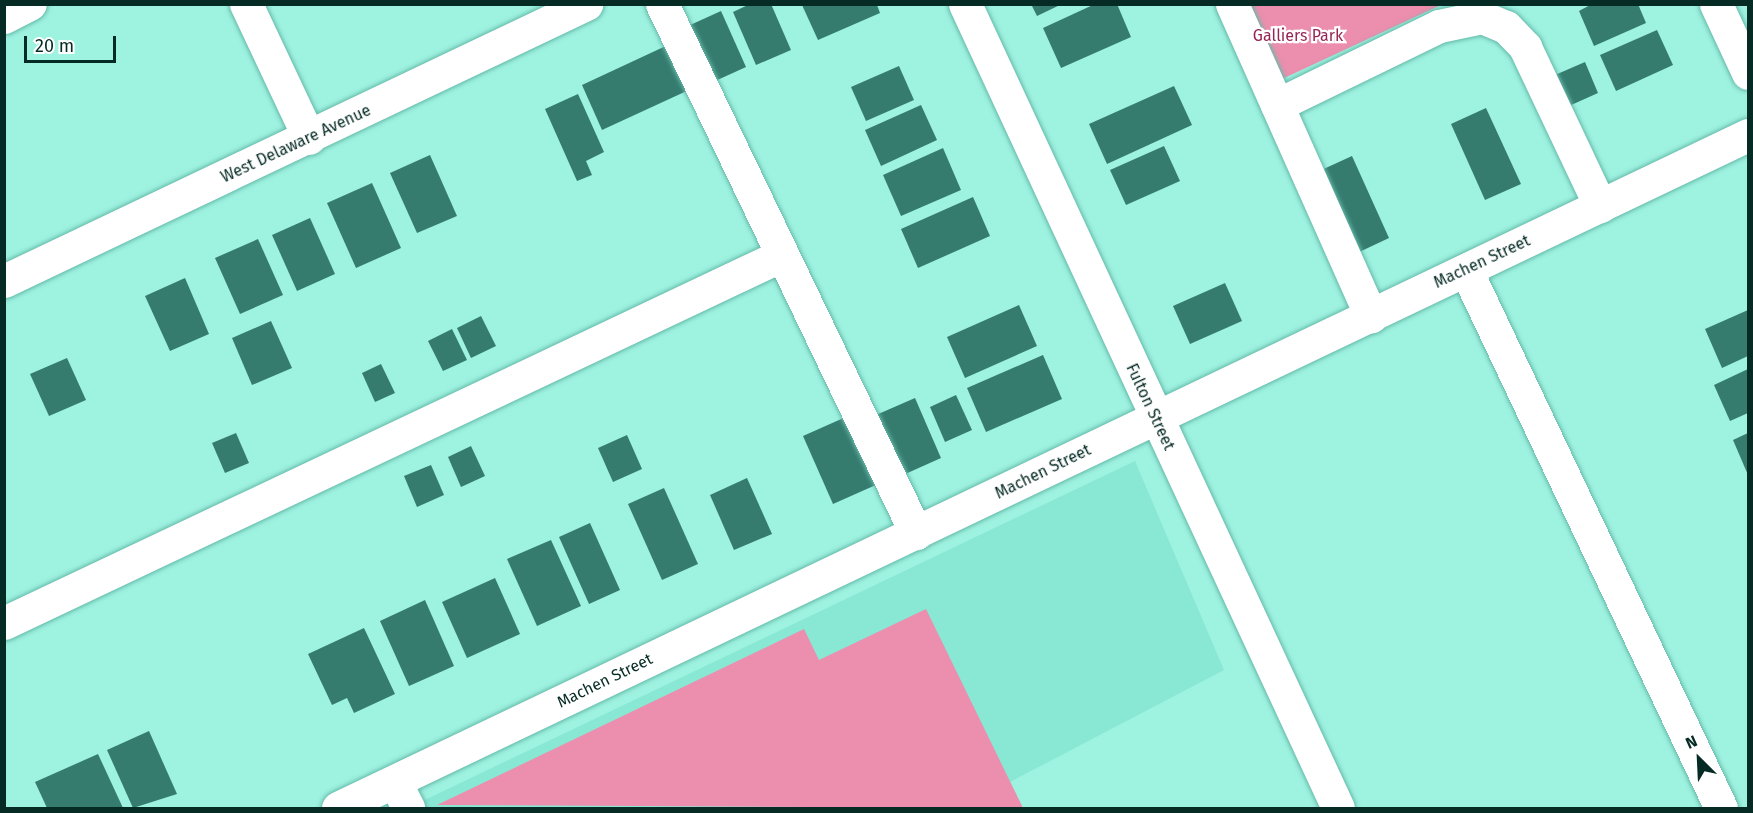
<!DOCTYPE html>
<html>
<head>
<meta charset="utf-8">
<style>
	body { margin:0 }
	#map { position:relative; width:1753px; height:813px; overflow:hidden; background:#9ef2e0; font-family:"Fira Sans",sans-serif }
	div>[style] { position:absolute }
	.built>* { inset:0; background:#88e8d4 }
	.green>* { inset:0; background:#ec8ead }
	.building>* { inset:0; background:#357c6f }
	.roads { filter:drop-shadow(0 0 2px #65b9a9) drop-shadow(0 0 2px #65b9a9) }
	.minor>* { height:33px; margin:-16.5px; padding:0 16.5px; transform-origin:16.5px; border-radius:16.5px; background:#fff }
	span { translate:-50% -50%; white-space:nowrap; text-align:center; line-height:1.15; -webkit-text-stroke:4.5px #fff; paint-order:stroke }
	.park-label { font-size:16px; color:#962555 }
	.street-label { font-size:16px; color:#062b25 }
	.frame { position:absolute; inset:0; border:6px solid #062b25; pointer-events:none }
	.north { position:absolute; left:1669px; top:729px; width:60px; height:60px; -webkit-text-stroke:4px #fff; paint-order:stroke; rotate:336deg; font-size:16px; font-weight:700; line-height:24px; text-align:center; color:#062b25 }
	.north::after { content:''; display:block; margin:auto; width:21px; height:27px; background:#062b25; clip-path:polygon(50% 0,100% 100%,50% 72%,0 100%) }
	.scale { position:absolute; left:24px; top:36px; width:92px; height:27px; box-sizing:border-box; border:3px solid #062b25; border-top:0; padding-left:8px; font-size:18px; line-height:21px; white-space:nowrap; color:#062b25; -webkit-text-stroke:4px #fff; paint-order:stroke }
</style>
</head>
<body>
<div id="map">
	<div class="built">
		<i style="clip-path:polygon(1135px 461px,1224px 670px,1010px 782px,1023px 808px,408px 808px)"></i>
	</div>
	<div class="green">
		<i style="clip-path:polygon(1249px 5px,1441px 5px,1282px 79px)"></i>
		<i style="clip-path:polygon(926px 609px,1023px 808px,437px 805px,804px 629px,819px 660px)"></i>
	</div>
	<div class="building">
		<i style="clip-path:polygon(750px 4px,771px 4px,791px 50px,756px 65px,733px 12px)"></i>
		<i style="clip-path:polygon(1031px 4px,1062px 4px,1037px 16px)"></i>
		<i style="clip-path:polygon(1095px 4px,1117px 4px,1131px 37px,1061px 68px,1043px 28px)"></i>
		<i style="clip-path:polygon(1592px 4px,1638px 4px,1646px 23px,1594px 46px,1579px 11px)"></i>
		<i style="clip-path:polygon(802px 5px,877px 5px,880px 13px,818px 40px)"></i>
		<i style="clip-path:polygon(721px 11px,746px 67px,713px 82px,688px 26px)"></i>
		<i style="clip-path:polygon(1657px 30px,1673px 65px,1616px 91px,1600px 55px)"></i>
		<i style="clip-path:polygon(670px 44px,691px 89px,602px 130px,582px 85px)"></i>
		<i style="clip-path:polygon(1585px 62px,1598px 93px,1569px 106px,1555px 75px)"></i>
		<i style="clip-path:polygon(899px 66px,914px 100px,866px 121px,851px 87px)"></i>
		<i style="clip-path:polygon(1174px 86px,1192px 125px,1107px 164px,1089px 124px)"></i>
		<i style="clip-path:polygon(578px 94px,604px 152px,586px 161px,592px 175px,577px 181px,545px 109px)"></i>
		<i style="clip-path:polygon(921px 105px,937px 140px,881px 166px,865px 130px)"></i>
		<i style="clip-path:polygon(1486px 108px,1521px 184px,1485px 200px,1451px 124px)"></i>
		<i style="clip-path:polygon(1164px 146px,1180px 181px,1126px 205px,1110px 170px)"></i>
		<i style="clip-path:polygon(943px 148px,961px 190px,901px 216px,883px 175px)"></i>
		<i style="clip-path:polygon(430px 155px,457px 216px,417px 233px,390px 173px)"></i>
		<i style="clip-path:polygon(1352px 156px,1389px 238px,1355px 254px,1317px 172px)"></i>
		<i style="clip-path:polygon(372px 183px,401px 248px,356px 268px,327px 203px)"></i>
		<i style="clip-path:polygon(973px 197px,990px 236px,918px 268px,901px 229px)"></i>
		<i style="clip-path:polygon(310px 218px,335px 274px,297px 291px,272px 235px)"></i>
		<i style="clip-path:polygon(258px 239px,283px 295px,240px 314px,215px 258px)"></i>
		<i style="clip-path:polygon(185px 278px,209px 334px,170px 351px,145px 296px)"></i>
		<i style="clip-path:polygon(1225px 283px,1242px 321px,1190px 344px,1173px 306px)"></i>
		<i style="clip-path:polygon(1019px 305px,1037px 346px,965px 378px,947px 337px)"></i>
		<i style="clip-path:polygon(1748px 310px,1748px 356px,1722px 368px,1705px 329px)"></i>
		<i style="clip-path:polygon(481px 316px,496px 346px,471px 358px,457px 328px)"></i>
		<i style="clip-path:polygon(271px 321px,292px 368px,252px 385px,232px 338px)"></i>
		<i style="clip-path:polygon(452px 329px,467px 360px,443px 371px,428px 341px)"></i>
		<i style="clip-path:polygon(1043px 355px,1062px 399px,986px 432px,967px 388px)"></i>
		<i style="clip-path:polygon(67px 358px,86px 400px,49px 416px,30px 374px)"></i>
		<i style="clip-path:polygon(381px 364px,395px 393px,375px 402px,362px 373px)"></i>
		<i style="clip-path:polygon(1748px 369px,1748px 413px,1730px 421px,1714px 385px)"></i>
		<i style="clip-path:polygon(956px 395px,972px 430px,945px 442px,930px 407px)"></i>
		<i style="clip-path:polygon(915px 398px,941px 458px,903px 475px,876px 415px)"></i>
		<i style="clip-path:polygon(848px 416px,878px 484px,833px 504px,803px 436px)"></i>
		<i style="clip-path:polygon(236px 433px,249px 463px,225px 473px,212px 443px)"></i>
		<i style="clip-path:polygon(1748px 433px,1748px 475px,1733px 440px)"></i>
		<i style="clip-path:polygon(627px 435px,642px 469px,613px 482px,598px 448px)"></i>
		<i style="clip-path:polygon(471px 446px,485px 476px,461px 487px,448px 457px)"></i>
		<i style="clip-path:polygon(431px 465px,444px 495px,417px 507px,404px 476px)"></i>
		<i style="clip-path:polygon(747px 478px,772px 534px,734px 550px,710px 495px)"></i>
		<i style="clip-path:polygon(664px 488px,698px 564px,662px 580px,628px 504px)"></i>
		<i style="clip-path:polygon(590px 523px,620px 590px,589px 604px,559px 537px)"></i>
		<i style="clip-path:polygon(551px 540px,581px 606px,537px 626px,507px 559px)"></i>
		<i style="clip-path:polygon(495px 578px,520px 634px,467px 658px,442px 602px)"></i>
		<i style="clip-path:polygon(425px 600px,454px 666px,409px 686px,380px 621px)"></i>
		<i style="clip-path:polygon(364px 628px,395px 694px,354px 713px,347px 698px,332px 705px,308px 654px)"></i>
		<i style="clip-path:polygon(149px 731px,177px 794px,133px 808px,107px 750px)"></i>
		<i style="clip-path:polygon(98px 754px,123px 808px,47px 808px,35px 782px)"></i>
	</div>
	<div class="roads">
		<div class="minor">
			<i style="left:246px;top:4px;width:148px;rotate:64.8deg"></i>
			<i style="left:662px;top:4px;width:587px;rotate:64.35deg"></i>
			<i style="left:965px;top:4px;width:886px;rotate:65.11deg"></i>
			<i style="left:1232px;top:4px;width:342px;rotate:66deg"></i>
			<i style="left:1716px;top:4px;width:76px;rotate:65.1deg"></i>
			<i style="left:4px;top:17px;width:29px;rotate:-27deg"></i>
			<i style="left:1277px;top:105px;width:180px;rotate:-26deg"></i>
			<i style="left:1439px;top:26px;width:44px;rotate:-11.8deg"></i>
			<i style="left:1482px;top:17px;width:26px;rotate:23deg"></i>
			<i style="left:1506px;top:27px;width:28px;rotate:46deg"></i>
			<i style="left:1525px;top:47px;width:176px;rotate:64.7deg"></i>
			<i style="left:1466px;top:270px;width:595px;rotate:64.64deg"></i>
			<i style="left:4px;top:281px;width:645px;rotate:-25.45deg"></i>
			<i style="left:4px;top:623px;width:861px;rotate:-25.31deg"></i>
			<i style="left:395px;top:782px;width:29px;rotate:63deg"></i>
			<i style="left:338px;top:808px;width:1562px;rotate:-25.52deg"></i>
		</div>
	</div>
	<div class="park-label">
		<span style="left:1298px;top:36px">Galliers Park</span>
	</div>
	<div class="street-label">
		<span style="left:296px;top:144px;rotate:-25deg">West Delaware Avenue</span>
		<span style="left:1482px;top:262px;rotate:-25deg">Machen Street</span>
		<span style="left:1150px;top:407px;rotate:65deg">Fulton Street</span>
		<span style="left:1043px;top:472px;rotate:-26deg">Machen Street</span>
		<span style="left:605px;top:681px;rotate:-26deg">Machen Street</span>
	</div>
	<div class="frame"></div>
	<div class="north">N</div>
	<div class="scale">20 m</div>
</div>
</body>
</html>
